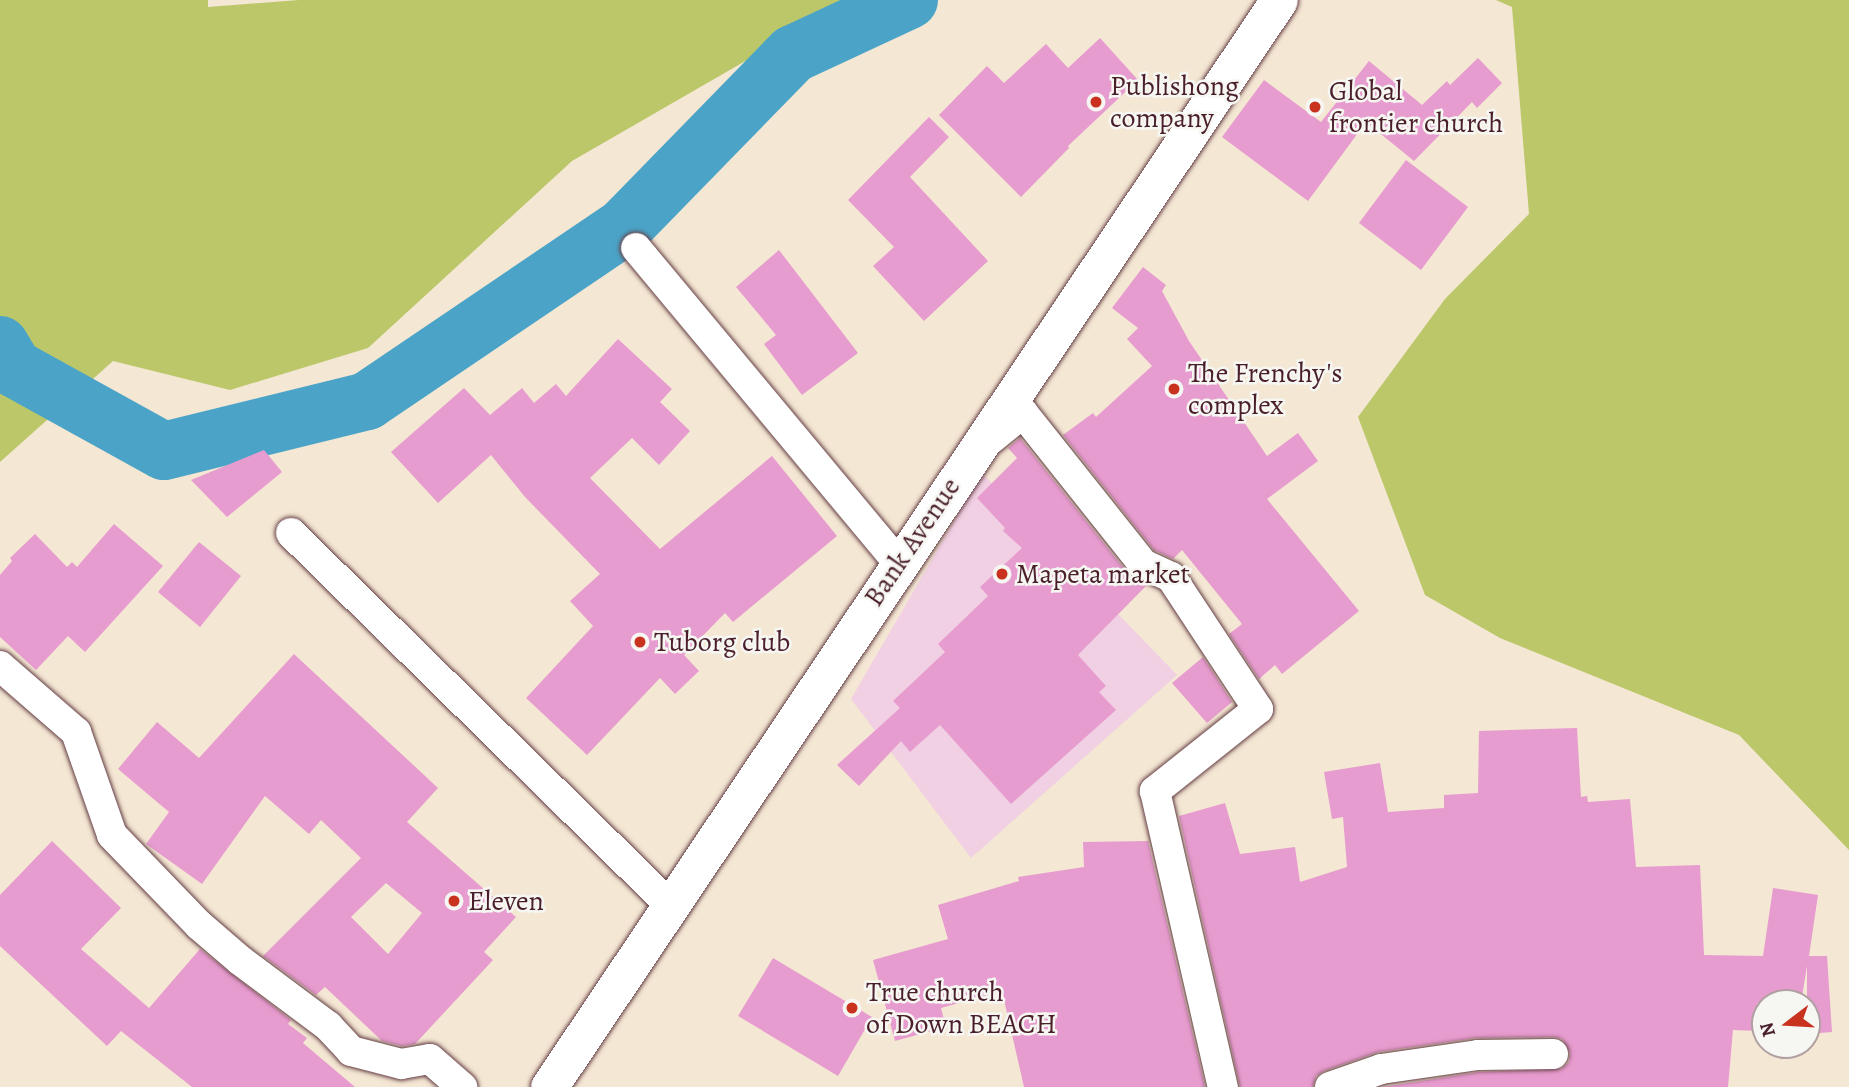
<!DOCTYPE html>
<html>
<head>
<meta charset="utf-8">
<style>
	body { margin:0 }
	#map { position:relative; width:1849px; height:1087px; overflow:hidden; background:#f4e7d3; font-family:Alegreya,serif }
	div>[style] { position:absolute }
	.built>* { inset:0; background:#f1d0e3 }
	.green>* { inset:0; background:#bbc769 }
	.river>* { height:58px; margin:-29px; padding:0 29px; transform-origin:29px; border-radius:29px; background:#4ba4c8 }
	.building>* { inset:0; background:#e79ccf }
	.roads { filter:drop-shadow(0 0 2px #643d44) drop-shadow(0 0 2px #643d44) }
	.minor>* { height:30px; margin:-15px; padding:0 15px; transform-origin:15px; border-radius:15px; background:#fff }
	.tertiary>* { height:37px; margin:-18.5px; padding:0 18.5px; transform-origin:18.5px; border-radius:18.5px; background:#fff }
	.dots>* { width:19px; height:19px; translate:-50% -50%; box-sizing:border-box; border:4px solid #f6f6f2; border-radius:50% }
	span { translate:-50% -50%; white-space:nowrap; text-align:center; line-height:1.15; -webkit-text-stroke:5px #f6f6f2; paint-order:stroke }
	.poi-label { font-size:28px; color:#4a1f2b }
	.left { translate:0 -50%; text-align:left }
	.street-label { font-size:28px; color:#4a1f2b }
	.north { position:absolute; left:1751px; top:989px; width:70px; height:70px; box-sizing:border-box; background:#f6f6f2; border:2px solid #b1a0a2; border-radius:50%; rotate:253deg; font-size:19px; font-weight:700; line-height:28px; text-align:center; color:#4a1f2b }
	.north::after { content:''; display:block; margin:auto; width:24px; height:32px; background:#c8321e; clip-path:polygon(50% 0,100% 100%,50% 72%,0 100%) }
</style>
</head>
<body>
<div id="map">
	<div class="built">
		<i style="clip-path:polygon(982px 473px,1177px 675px,971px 858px,851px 699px)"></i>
	</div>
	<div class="green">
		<i style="clip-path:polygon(0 0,208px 0,208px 7px,299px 0,851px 0,572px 161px,368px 348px,230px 390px,113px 361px,0 462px)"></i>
		<i style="clip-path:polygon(1496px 0,1849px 0,1849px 850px,1739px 735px,1500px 638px,1425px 595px,1358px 417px,1445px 299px,1529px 214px,1512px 7px)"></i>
	</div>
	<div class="river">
		<i style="left:0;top:345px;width:27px;rotate:59deg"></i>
		<i style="left:14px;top:368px;width:171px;rotate:29deg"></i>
		<i style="left:164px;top:451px;width:209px;rotate:-13.8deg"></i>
		<i style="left:367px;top:401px;width:310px;rotate:-34.1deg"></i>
		<i style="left:624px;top:227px;width:242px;rotate:-45.7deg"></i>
		<i style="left:793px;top:54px;width:128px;rotate:-25deg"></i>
	</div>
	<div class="building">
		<i style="clip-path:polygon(1100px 38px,1138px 80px,1068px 146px,1069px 148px,1021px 197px,939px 115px,987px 66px,1004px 83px,1046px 44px,1068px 68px)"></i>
		<i style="clip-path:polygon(1478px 58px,1502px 83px,1477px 108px,1472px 102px,1414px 161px,1366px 122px,1308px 201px,1222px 137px,1264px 80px,1321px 122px,1369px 61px,1422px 105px,1447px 81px,1450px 85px)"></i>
		<i style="clip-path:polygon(929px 117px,949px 137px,910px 177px,988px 261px,924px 321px,873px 266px,894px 247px,848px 200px)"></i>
		<i style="clip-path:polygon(1406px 160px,1468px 207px,1421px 270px,1359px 223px)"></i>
		<i style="clip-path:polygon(779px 250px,858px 353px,802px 395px,764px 344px,776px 335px,736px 287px)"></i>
		<i style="clip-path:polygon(1143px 267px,1166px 285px,1162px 291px,1189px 341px,1267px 456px,1298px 433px,1318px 461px,1267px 499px,1359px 611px,1282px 674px,1275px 665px,1259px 679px,1229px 634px,1242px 624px,1182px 550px,1173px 559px,1154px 550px,1063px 435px,1093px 413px,1096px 417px,1152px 366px,1127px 339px,1138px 328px,1112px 308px)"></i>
		<i style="clip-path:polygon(618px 339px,672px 389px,660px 402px,690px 431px,659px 465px,632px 438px,590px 478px,660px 549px,772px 456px,837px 536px,733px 622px,725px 613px,684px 655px,699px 671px,675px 694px,660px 678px,587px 755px,526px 698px,593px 626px,570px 601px,600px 574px,525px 497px,491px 455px,438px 503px,391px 452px,464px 388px,490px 415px,522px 388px,534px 403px,556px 384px,566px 396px)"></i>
		<i style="clip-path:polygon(1020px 438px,1129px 575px,1147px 585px,1078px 655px,1106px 686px,1099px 692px,1116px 710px,1011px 804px,940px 725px,910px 752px,901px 741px,859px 786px,837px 765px,900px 708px,893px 701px,945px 652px,938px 644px,988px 596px,980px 587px,1022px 548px,1003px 531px,1005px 528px,977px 498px,1017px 458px,1008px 448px)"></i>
		<i style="clip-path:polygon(264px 450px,282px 472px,227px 517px,191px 480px)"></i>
		<i style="clip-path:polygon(114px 524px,163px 566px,85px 652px,68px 636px,36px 670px,0 637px,0 575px,12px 561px,10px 558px,35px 534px,67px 567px,72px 562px,77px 567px)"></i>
		<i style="clip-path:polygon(199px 542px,241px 576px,200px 627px,158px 592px)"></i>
		<i style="clip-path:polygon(evenodd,294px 654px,438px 788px,407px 822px,516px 917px,484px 952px,493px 960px,415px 1044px,402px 1046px,382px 1041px,325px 987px,316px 995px,263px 956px,361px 858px,321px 820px,309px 834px,265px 796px,202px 884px,146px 844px,169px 812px,118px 769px,157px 722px,199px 758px,294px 654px,386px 883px,422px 913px,388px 954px,351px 917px,386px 883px)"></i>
		<i style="clip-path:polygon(1203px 657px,1232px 702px,1207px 723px,1172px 683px)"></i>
		<i style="clip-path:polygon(1577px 728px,1581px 797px,1587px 796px,1588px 802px,1630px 799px,1636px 867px,1700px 865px,1704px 955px,1763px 956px,1773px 888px,1818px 895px,1809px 956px,1827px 956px,1832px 1032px,1807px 1034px,1807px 966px,1801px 1003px,1757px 1003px,1757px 1031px,1733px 1030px,1728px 1087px,1383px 1087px,1479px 1072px,1561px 1069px,1569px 1062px,1570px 1053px,1562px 1039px,1553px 1037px,1476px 1038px,1378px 1052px,1324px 1071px,1316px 1076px,1313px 1087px,1240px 1087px,1179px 816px,1225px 803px,1240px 854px,1295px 847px,1300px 882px,1347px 867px,1343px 817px,1332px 819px,1324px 772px,1380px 763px,1388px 812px,1444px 808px,1444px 795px,1478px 793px,1479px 731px)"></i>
		<i style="clip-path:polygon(52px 841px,121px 908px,81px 949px,149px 1008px,200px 949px,291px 1020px,288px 1024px,307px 1038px,303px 1043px,355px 1087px,192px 1087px,121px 1031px,107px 1046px,0 946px,0 895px)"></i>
		<i style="clip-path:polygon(1148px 841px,1205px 1087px,1024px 1087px,1002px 991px,941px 1008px,946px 1027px,895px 1041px,873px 960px,948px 939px,938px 905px,1019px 881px,1018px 877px,1084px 867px,1083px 842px)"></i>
		<i style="clip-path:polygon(773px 958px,872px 1017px,838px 1076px,738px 1016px)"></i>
	</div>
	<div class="roads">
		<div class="minor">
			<i style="left:636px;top:248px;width:409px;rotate:50.2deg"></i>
			<i style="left:992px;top:438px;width:40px;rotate:-39deg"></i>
			<i style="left:1023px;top:413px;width:193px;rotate:51.5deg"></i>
			<i style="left:1143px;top:564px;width:31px;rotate:25deg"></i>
			<i style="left:1171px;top:577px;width:158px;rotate:56.6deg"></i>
			<i style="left:1258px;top:709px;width:132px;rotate:141.5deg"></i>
			<i style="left:1155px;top:791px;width:304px;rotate:77.1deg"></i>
			<i style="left:291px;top:533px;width:531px;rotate:44.47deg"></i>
			<i style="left:0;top:666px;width:101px;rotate:41deg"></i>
			<i style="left:76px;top:732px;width:109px;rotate:70.7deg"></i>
			<i style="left:112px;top:835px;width:125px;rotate:46deg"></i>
			<i style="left:199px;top:925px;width:55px;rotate:40.6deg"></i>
			<i style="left:241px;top:961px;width:109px;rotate:36.8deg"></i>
			<i style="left:328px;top:1026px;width:34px;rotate:47deg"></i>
			<i style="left:351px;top:1051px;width:52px;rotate:14.6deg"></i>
			<i style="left:401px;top:1064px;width:29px;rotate:-10deg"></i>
			<i style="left:430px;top:1059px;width:43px;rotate:41.2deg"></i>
			<i style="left:1330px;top:1087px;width:54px;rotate:-19.4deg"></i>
			<i style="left:1381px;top:1069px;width:98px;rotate:-8.2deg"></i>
			<i style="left:1478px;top:1055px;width:75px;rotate:-0.8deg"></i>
		</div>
		<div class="tertiary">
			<i style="left:549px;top:1087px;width:1309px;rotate:-56.12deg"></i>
		</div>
	</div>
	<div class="dots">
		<i style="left:1096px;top:102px;background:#c8321e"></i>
		<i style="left:1315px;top:107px;background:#c8321e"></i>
		<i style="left:1174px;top:389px;background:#c8321e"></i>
		<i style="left:1002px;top:574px;background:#c8321e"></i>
		<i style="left:640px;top:642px;background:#c8321e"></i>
		<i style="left:454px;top:901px;background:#c8321e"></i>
		<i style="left:852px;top:1008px;background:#c8321e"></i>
	</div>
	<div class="poi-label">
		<span class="left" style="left:1110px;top:102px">Publishong<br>company</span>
		<span class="left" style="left:1329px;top:107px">Global<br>frontier church</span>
		<span class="left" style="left:1188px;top:389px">The Frenchy's<br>complex</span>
		<span class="left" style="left:1016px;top:574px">Mapeta market</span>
		<span class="left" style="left:654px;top:642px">Tuborg club</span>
		<span class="left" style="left:468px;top:901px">Eleven</span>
		<span class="left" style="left:866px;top:1008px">True church<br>of Down BEACH</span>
	</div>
	<div class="street-label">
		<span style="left:912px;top:542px;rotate:-56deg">Bank Avenue</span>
	</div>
	<div class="north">N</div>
</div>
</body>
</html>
